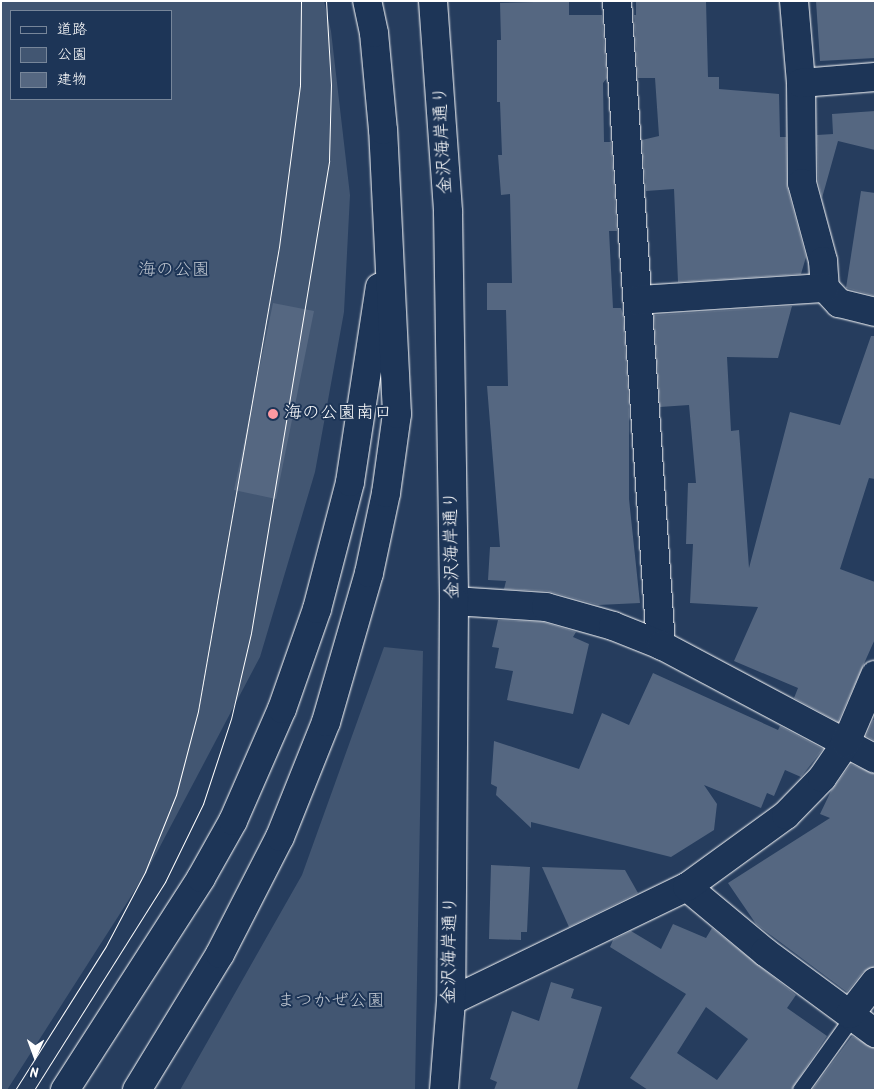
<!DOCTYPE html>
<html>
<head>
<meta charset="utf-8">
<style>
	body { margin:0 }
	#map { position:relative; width:876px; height:1091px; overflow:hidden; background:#263d5e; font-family:Kalam,"Klee One",sans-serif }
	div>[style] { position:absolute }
	.green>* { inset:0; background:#425672 }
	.building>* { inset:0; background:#556781 }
	.roads { filter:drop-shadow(0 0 1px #fff) drop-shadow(0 0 1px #fff) }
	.service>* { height:15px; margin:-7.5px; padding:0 7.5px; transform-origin:7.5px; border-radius:7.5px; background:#1d3557 }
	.minor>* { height:28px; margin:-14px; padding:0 14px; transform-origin:14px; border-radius:14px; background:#1d3557 }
	.tertiary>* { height:28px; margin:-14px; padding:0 14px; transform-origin:14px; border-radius:14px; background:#1d3557 }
	.tram>* { height:1px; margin:-0.5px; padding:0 0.5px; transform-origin:0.5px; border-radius:0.5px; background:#fff }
	.dots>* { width:14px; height:14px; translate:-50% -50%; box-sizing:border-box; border:2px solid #1d3557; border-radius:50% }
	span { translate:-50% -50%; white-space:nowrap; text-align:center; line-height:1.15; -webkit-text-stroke:4px #1d3557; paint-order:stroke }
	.street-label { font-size:18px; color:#fff }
	.park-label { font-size:18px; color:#bdc4ce }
	.poi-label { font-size:18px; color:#fff }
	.left { translate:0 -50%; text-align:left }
	.frame { position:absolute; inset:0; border:2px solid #fff; pointer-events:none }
	.legend { position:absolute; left:10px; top:10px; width:162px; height:90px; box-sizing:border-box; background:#1d3557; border:1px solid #77869a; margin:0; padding:6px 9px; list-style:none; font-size:15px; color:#fff }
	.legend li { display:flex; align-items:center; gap:10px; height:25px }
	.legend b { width:25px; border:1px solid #77869a }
	.north { position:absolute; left:10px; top:1031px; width:50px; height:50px; -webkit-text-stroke:4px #1d3557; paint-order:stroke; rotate:182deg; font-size:14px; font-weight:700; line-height:20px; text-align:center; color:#fff }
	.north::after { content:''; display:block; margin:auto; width:18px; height:22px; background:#fff; clip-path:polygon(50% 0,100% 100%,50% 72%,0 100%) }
</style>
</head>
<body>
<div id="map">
	<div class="green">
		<i style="clip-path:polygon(evenodd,1px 1px,324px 1px,331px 31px,350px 195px,344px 312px,315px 472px,260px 657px,146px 873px,7px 1090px,1px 1090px,1px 1px,11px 11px,171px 11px,171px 99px,11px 99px,11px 11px)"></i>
		<i style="clip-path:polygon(384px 647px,423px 651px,415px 1090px,180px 1090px,302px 875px)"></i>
	</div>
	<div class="building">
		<i style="clip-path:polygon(569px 1px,569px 15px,602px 15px,607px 78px,603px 83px,604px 142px,611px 142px,617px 231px,609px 231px,613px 308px,621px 308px,623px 314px,629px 409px,629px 499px,640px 603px,598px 605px,547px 591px,504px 589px,506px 581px,488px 580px,490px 547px,500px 547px,487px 386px,508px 386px,506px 310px,487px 310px,487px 283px,512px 283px,510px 194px,501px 195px,498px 155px,502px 155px,500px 102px,497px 102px,497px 40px,501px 40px,500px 3px)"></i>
		<i style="clip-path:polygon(636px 1px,706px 1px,708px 77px,719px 77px,719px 89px,779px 94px,780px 137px,786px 137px,787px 187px,806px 257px,801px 274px,678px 282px,674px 189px,646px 191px,642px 140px,659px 136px,655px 78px,638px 78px,634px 15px,636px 15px)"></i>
		<i style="clip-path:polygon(816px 1px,875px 1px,875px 58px,820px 61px)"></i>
		<i style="clip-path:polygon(875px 111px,875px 150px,838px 141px,822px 198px,818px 181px,817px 135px,833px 134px,832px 114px)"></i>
		<i style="clip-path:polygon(861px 191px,875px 193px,875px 296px,846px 288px)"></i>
		<i style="clip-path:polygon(273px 303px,314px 311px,276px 499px,234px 490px)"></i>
		<i style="clip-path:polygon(792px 306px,778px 358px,727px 357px,731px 431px,739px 430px,749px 568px,790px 412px,840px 425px,871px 336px,875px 336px,875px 479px,869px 478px,840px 569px,875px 582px,875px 639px,838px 722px,794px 698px,798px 688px,734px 661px,758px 607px,690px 603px,693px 544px,686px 544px,688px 483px,696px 483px,689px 405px,660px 407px,654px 315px)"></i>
		<i style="clip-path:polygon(498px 620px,543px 622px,576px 632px,573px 637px,589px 644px,573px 714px,507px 700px,513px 671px,495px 668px,499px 648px,492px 647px)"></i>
		<i style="clip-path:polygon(653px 673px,778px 730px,780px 726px,823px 749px,801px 777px,785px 770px,774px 796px,767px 793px,761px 808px,704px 785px,717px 804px,714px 830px,671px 857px,531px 822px,531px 828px,496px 795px,497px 787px,491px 784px,494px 741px,579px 769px,602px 713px,629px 725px)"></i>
		<i style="clip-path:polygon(873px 720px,875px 720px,875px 741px,866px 736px)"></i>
		<i style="clip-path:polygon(851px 764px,875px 774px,875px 967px,863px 972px,847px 992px,756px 924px,728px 883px,830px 818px,820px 814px,831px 791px)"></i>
		<i style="clip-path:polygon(491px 865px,530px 867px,527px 932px,521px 932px,521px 940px,489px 939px)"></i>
		<i style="clip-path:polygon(542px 867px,625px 870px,638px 893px,569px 927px)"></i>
		<i style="clip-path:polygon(evenodd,673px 924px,706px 938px,712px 928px,796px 995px,787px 1008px,827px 1036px,791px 1090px,648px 1090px,630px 1078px,686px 994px,610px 947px,613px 940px,631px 931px,661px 949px,673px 924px,706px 1007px,748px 1039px,717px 1080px,677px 1053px,706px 1007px)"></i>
		<i style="clip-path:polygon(551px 982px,574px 989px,571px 998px,602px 1007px,577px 1090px,494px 1090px,497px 1082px,490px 1079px,512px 1011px,539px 1021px)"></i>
		<i style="clip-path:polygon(852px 1036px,875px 1048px,875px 1090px,812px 1090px)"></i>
	</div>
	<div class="roads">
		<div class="service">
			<i style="left:800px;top:1090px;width:91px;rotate:-54.4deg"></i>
		</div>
		<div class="minor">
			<i style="left:617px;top:1px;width:646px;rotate:86.09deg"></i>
			<i style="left:794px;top:1px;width:82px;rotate:85.1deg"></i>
			<i style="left:801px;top:83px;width:100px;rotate:89.4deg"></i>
			<i style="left:802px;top:183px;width:81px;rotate:74.9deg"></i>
			<i style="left:823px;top:261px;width:27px;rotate:86deg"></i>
			<i style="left:825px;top:288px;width:21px;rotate:47deg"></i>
			<i style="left:839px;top:303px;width:37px;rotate:14deg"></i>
			<i style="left:801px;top:83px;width:74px;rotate:-4.6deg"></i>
			<i style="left:638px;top:300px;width:187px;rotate:-3.7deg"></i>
			<i style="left:454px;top:601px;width:92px;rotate:3.7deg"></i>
			<i style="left:546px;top:607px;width:70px;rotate:15.8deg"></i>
			<i style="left:613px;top:626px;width:52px;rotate:21.6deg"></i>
			<i style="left:661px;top:645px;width:242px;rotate:28deg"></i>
			<i style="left:687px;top:887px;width:102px;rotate:39.8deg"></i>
			<i style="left:765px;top:952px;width:137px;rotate:36.4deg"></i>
			<i style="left:451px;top:1001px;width:262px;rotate:-25.8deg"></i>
			<i style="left:687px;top:887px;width:122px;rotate:-36deg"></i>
			<i style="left:786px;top:815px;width:52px;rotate:-45.8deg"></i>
			<i style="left:822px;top:778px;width:42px;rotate:-55.6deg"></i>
			<i style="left:846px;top:743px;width:74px;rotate:-66.9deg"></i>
			<i style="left:850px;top:1014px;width:41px;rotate:-52deg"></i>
		</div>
		<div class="tertiary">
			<i style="left:433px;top:1px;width:212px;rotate:85.9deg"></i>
			<i style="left:448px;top:212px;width:389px;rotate:89.1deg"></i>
			<i style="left:454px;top:601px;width:400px;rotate:90.4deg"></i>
			<i style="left:451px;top:1001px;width:89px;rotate:94.5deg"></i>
			<i style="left:65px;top:1090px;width:252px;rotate:-57.3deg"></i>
			<i style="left:201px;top:878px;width:65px;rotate:-60.7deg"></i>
			<i style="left:233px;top:821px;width:122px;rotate:-66.4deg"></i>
			<i style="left:282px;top:709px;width:106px;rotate:-70.7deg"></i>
			<i style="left:317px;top:609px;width:131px;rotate:-75.4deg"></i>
			<i style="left:350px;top:482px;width:197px;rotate:-81.3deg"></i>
			<i style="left:137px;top:1090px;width:159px;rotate:-58.6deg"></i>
			<i style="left:220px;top:954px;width:131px;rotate:-62.9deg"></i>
			<i style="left:280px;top:837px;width:124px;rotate:-68.2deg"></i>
			<i style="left:326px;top:722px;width:155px;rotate:-73.9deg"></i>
			<i style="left:369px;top:573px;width:82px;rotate:-78deg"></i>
			<i style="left:386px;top:493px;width:80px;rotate:-82.1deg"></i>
			<i style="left:397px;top:414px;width:284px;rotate:-92.8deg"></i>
			<i style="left:383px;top:130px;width:97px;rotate:-95.3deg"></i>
			<i style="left:374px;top:33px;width:33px;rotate:-102deg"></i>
		</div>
	</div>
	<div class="tram">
		<i style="left:15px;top:1090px;width:170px;rotate:-57.7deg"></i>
		<i style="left:106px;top:946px;width:84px;rotate:-62.2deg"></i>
		<i style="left:145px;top:872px;width:83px;rotate:-68.1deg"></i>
		<i style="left:176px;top:795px;width:87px;rotate:-75.3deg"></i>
		<i style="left:198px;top:711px;width:471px;rotate:-80.1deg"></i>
		<i style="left:279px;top:247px;width:163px;rotate:-82.6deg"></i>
		<i style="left:300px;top:85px;width:84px;rotate:-89.3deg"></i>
		<i style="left:34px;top:1090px;width:246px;rotate:-57.8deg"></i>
		<i style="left:165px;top:882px;width:87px;rotate:-64deg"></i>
		<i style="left:203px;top:804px;width:89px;rotate:-71.8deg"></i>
		<i style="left:231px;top:719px;width:88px;rotate:-76.9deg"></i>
		<i style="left:251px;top:633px;width:479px;rotate:-80.6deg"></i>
		<i style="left:329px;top:160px;width:75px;rotate:-88.5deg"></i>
		<i style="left:331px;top:85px;width:84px;rotate:-93.4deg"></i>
	</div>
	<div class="dots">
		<i style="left:273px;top:414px;background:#ff9aa2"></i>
	</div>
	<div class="street-label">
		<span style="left:444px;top:140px;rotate:-93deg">金沢海岸通り</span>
		<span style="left:453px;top:545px;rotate:-91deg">金沢海岸通り</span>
		<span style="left:451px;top:950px;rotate:-89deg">金沢海岸通り</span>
	</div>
	<div class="park-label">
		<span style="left:174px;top:271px">海の公園</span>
		<span style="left:331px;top:1002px">まつかぜ公園</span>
	</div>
	<div class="poi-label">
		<span class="left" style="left:284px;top:414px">海の公園南口</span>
	</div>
	<div class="frame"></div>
	<ul class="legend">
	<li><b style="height:6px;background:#1d3557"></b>道路</li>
	<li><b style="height:14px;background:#425672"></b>公園</li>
	<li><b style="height:14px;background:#556781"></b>建物</li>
	</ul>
	<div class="north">N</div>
</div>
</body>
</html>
